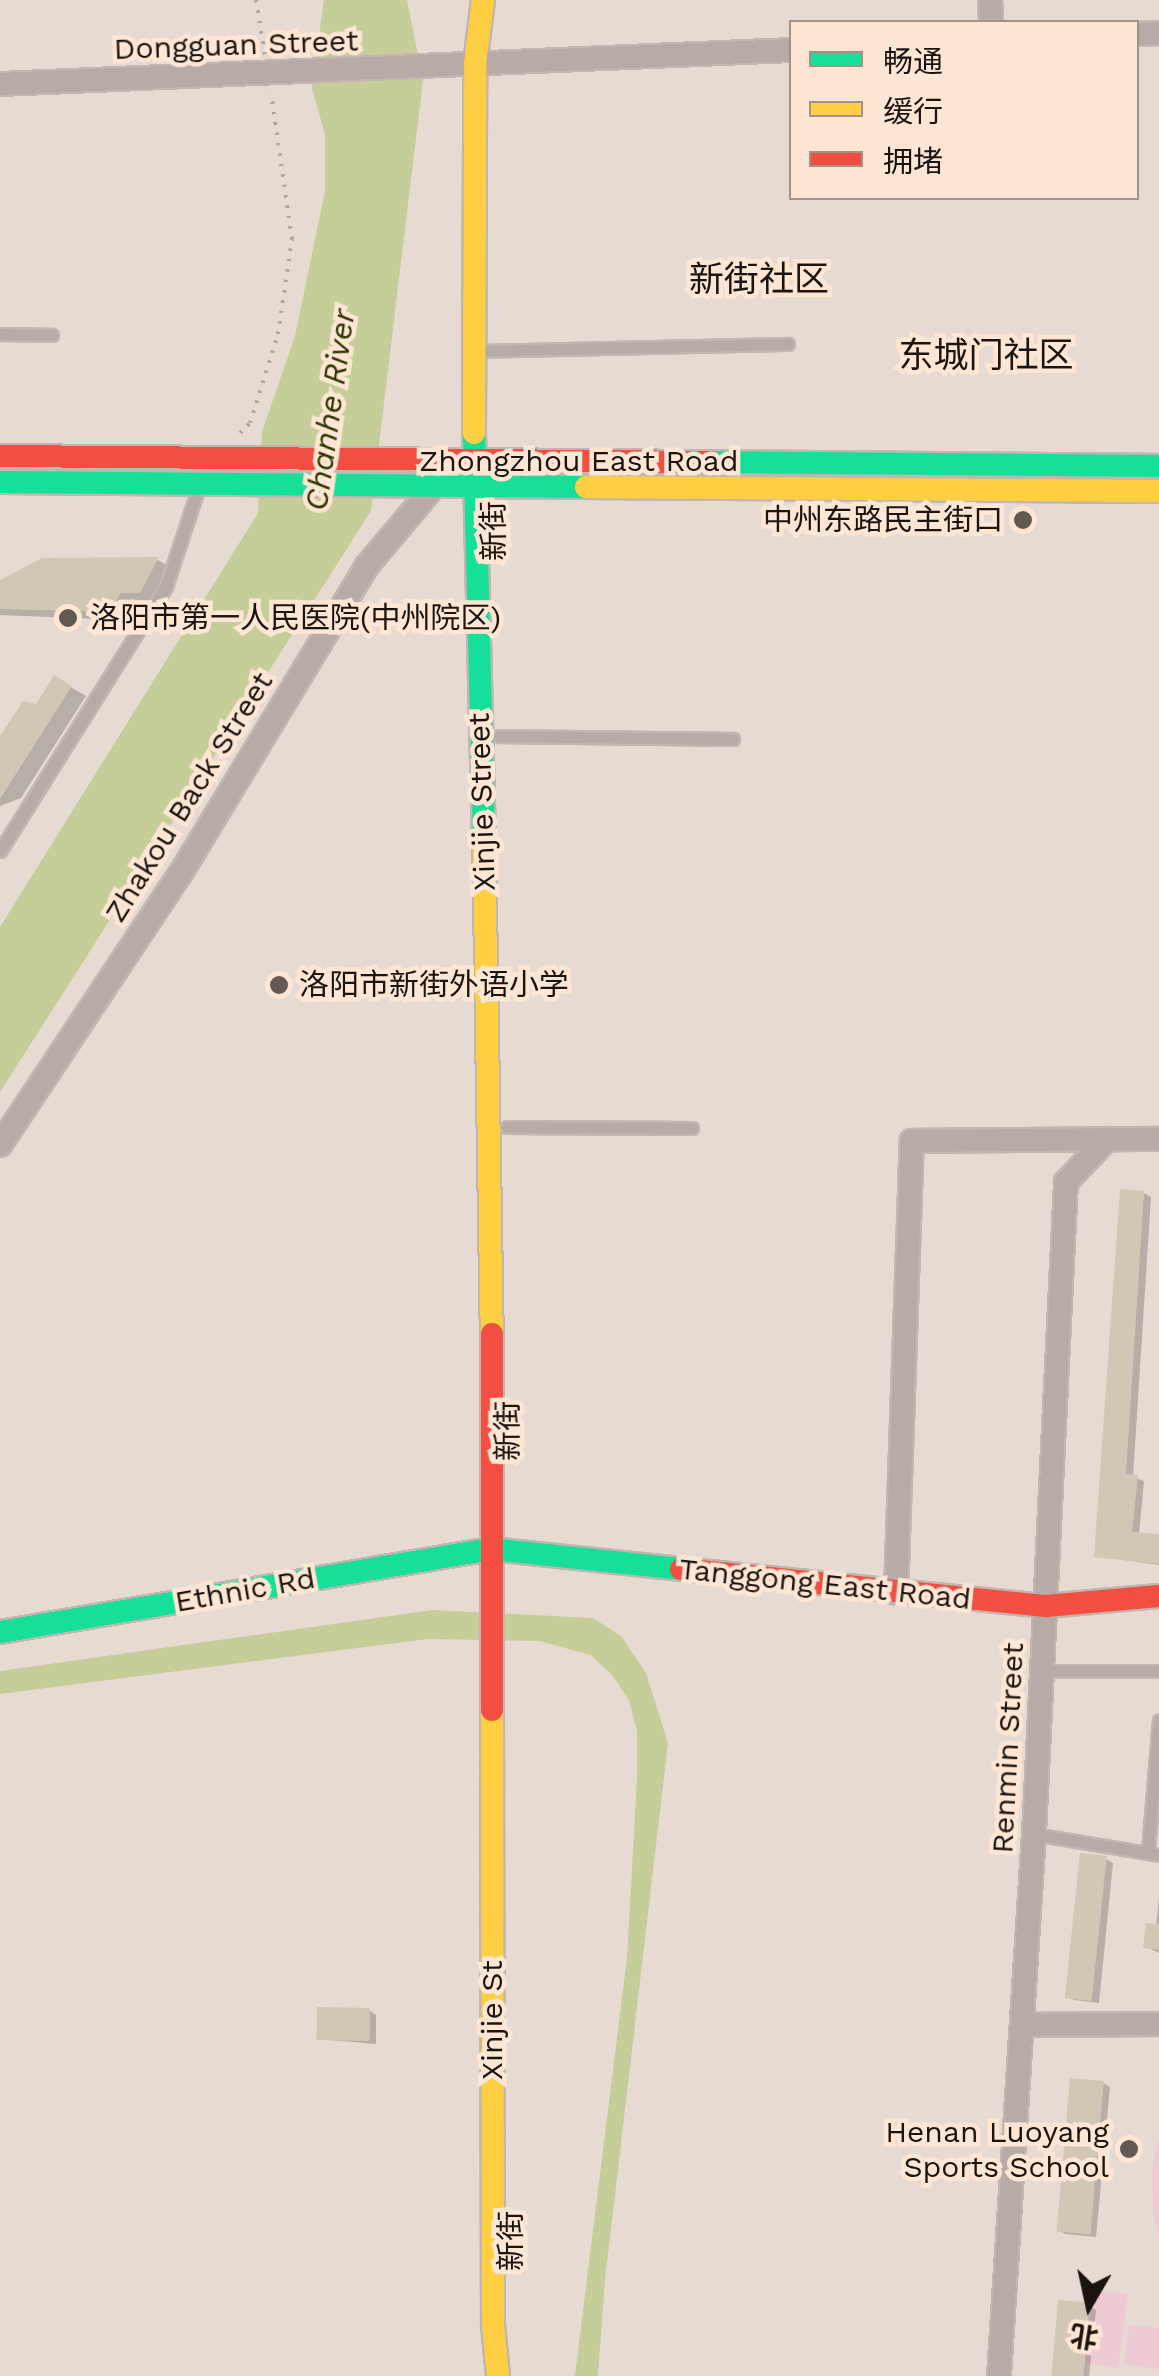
<!DOCTYPE html>
<html>
<head>
<meta charset="utf-8">
<style>
	body { margin:0 }
	#map { position:relative; width:1159px; height:2376px; overflow:hidden; background:#e7dad2; font-family:"Work Sans","Noto Sans SC",sans-serif }
	div>[style] { position:absolute }
	[style*='--x'] { left:calc(var(--x)*1px); top:calc(var(--y)*1px); width:calc(var(--w)*1px); rotate:calc(var(--a)*1deg) }
	.green>* { inset:0; background:#eecbd2; transform-origin:0 0 }
	.water>* { inset:0; background:#c5ce99 }
	.shadow>* { inset:0; background:#0003 }
	.building>* { inset:0; background:#d2c7b5; transform-origin:0 0 }
	.path>* { height:4px; margin-top:-2px; transform-origin:0; background:repeating-linear-gradient(90deg,#b0a5a2 0 2.5px,transparent 0 10.5px) }
	.roads { filter:drop-shadow(2px 0 #c1b7b0) drop-shadow(-2px 0 #c1b7b0) drop-shadow(0 2px #c1b7b0) drop-shadow(0 -2px #c1b7b0) }
	.lane>* { height:11px; margin:-5.5px; padding:0 5.5px; transform-origin:5.5px; border-radius:5.5px; background:#b7aaa7 }
	.street>* { height:22px; margin:-11px; padding:0 11px; transform-origin:11px; border-radius:11px; background:#b7aaa7 }
	.fast>* { height:22px; margin:-11px; padding:0 11px; transform-origin:11px; border-radius:11px; background:#16e098 }
	.slow>* { height:22px; margin:-11px; padding:0 11px; transform-origin:11px; border-radius:11px; background:#ffcf43 }
	.jam>* { height:22px; margin:-11px; padding:0 11px; transform-origin:11px; border-radius:11px; background:#f24e42 }
	.dots>* { width:28px; height:28px; translate:-50% -50%; box-sizing:border-box; border:5px solid #fee6d5; border-radius:50% }
	span { translate:-50% -50%; white-space:nowrap; text-align:center; line-height:1.15; -webkit-text-stroke:9px #fee6d5; paint-order:stroke }
	.street-label { font-size:30px; color:#1b130d }
	.poi-label { font-size:30px; color:#1b130d }
	.right { translate:-100% -50%; text-align:right }
	.left { translate:0 -50%; text-align:left }
	.water-label { font-size:32px; color:#2d3700; font-style:italic }
	.quarter-label { font-size:35px; color:#1b130d }
	.legend { position:absolute; left:789px; top:20px; width:350px; height:180px; box-sizing:border-box; background:#fee6d5; border:2px solid #a39285; margin:0; padding:12px 18px; list-style:none; font-size:30px; color:#1b130d }
	.legend li { display:flex; align-items:center; gap:20px; height:50px }
	.legend b { width:50px; border:2px solid #a39285 }
	.north { position:absolute; left:1039px; top:2256px; width:100px; height:100px; -webkit-text-stroke:8px #fee6d5; paint-order:stroke; rotate:189deg; font-size:28px; font-weight:700; line-height:40px; text-align:center; color:#1b130d }
	.north::after { content:''; display:block; margin:auto; width:35px; height:45px; background:#1b130d; clip-path:polygon(50% 0,100% 100%,50% 72%,0 100%) }
</style>
</head>
<body>
<div id="map">
	<div class="green">
		<div style="clip-path:polygon(1159px 2138px,1159px 2236px,1153px 2211px,1152px 2171px)"></div>
		<div style="left:1094px;top:2290px;width:34px;height:74px;rotate:7deg"></div>
		<div style="clip-path:polygon(1129px 2325px,1159px 2328px,1159px 2369px,1124px 2365px)"></div>
	</div>
	<div class="water">
		<div style="clip-path:polygon(324px 0,407px 0,423px 80px,371px 511px,0 1092px,0 927px,258px 513px,262px 432px,295px 336px,325px 191px,325px 135px,312px 88px)"></div>
		<div style="clip-path:polygon(432px 1610px,593px 1618px,621px 1636px,646px 1673px,668px 1743px,605px 2280px,598px 2376px,575px 2376px,627px 1958px,637px 1778px,637px 1731px,629px 1700px,612px 1675px,591px 1655px,539px 1641px,428px 1639px,0 1694px,0 1671px)"></div>
	</div>
	<div class="shadow">
		<div style="clip-path:polygon(158px 560px,172px 568px,155px 601px,136px 601px,125px 620px,0 615px,0 582px,43px 561px)"></div>
		<div style="clip-path:polygon(55px 678px,86px 696px,21px 798px,0 806px,0 741px,37px 707px)"></div>
		<div style="clip-path:polygon(1144px 1193px,1151px 1197px,1133px 1477px,1144px 1481px,1139px 1535px,1159px 1537px,1159px 1565px,1097px 1556px)"></div>
		<div style="clip-path:polygon(1106px 1859px,1113px 1863px,1099px 2003px,1074px 2000px,1067px 1996px)"></div>
		<div style="clip-path:polygon(1159px 1896px,1159px 1953px,1146px 1947px,1156px 1927px)"></div>
		<div style="clip-path:polygon(369px 2010px,376px 2015px,376px 2044px,319px 2039px)"></div>
		<div style="clip-path:polygon(1103px 2083px,1110px 2087px,1096px 2237px,1065px 2234px,1058px 2230px)"></div>
		<div style="clip-path:polygon(1089px 2306px,1096px 2310px,1089px 2376px,1052px 2376px)"></div>
	</div>
	<div class="building">
		<div style="clip-path:polygon(159px 557px,140px 593px,121px 593px,109px 612px,0 609px,0 580px,42px 558px)"></div>
		<div style="clip-path:polygon(54px 675px,72px 686px,0 799px,0 736px,23px 701px,36px 704px)"></div>
		<div style="clip-path:polygon(1120px 1189px,1144px 1191px,1126px 1474px,1138px 1475px,1132px 1532px,1159px 1534px,1159px 1564px,1094px 1557px)"></div>
		<div style="left:1080px;top:1853px;width:27px;height:146px;rotate:6deg"></div>
		<div style="clip-path:polygon(1146px 1923px,1159px 1924px,1159px 1950px,1143px 1948px)"></div>
		<div style="left:317px;top:2007px;width:53px;height:33px;rotate:1deg"></div>
		<div style="left:1070px;top:2078px;width:34px;height:154px;rotate:5deg"></div>
		<div style="left:1058px;top:2300px;width:32px;height:76px;rotate:5deg"></div>
	</div>
	<div class="path">
		<div style="--x:256;--y:0;--w:56;--a:80.7"></div>
		<div style="--x:240;--y:433;--w:14;--a:-45"></div>
		<div style="--x:250;--y:423;--w:93;--a:-72.5"></div>
		<div style="--x:278;--y:334;--w:96;--a:-81.6"></div>
		<div style="--x:292;--y:239;--w:147;--a:-98.2"></div>
	</div>
	<div class="roads">
		<div class="lane">
			<div style="--x:0;--y:334;--w:52;--a:1.1"></div>
			<div style="--x:476;--y:351;--w:312;--a:-1.3"></div>
			<div style="--x:499;--y:736;--w:234;--a:0.7"></div>
			<div style="--x:0;--y:851;--w:313;--a:-57.9"></div>
			<div style="--x:166;--y:586;--w:105;--a:-71.7"></div>
			<div style="--x:507;--y:1127;--w:185;--a:0.3"></div>
			<div style="--x:1040;--y:1671;--w:119;--a:0"></div>
			<div style="--x:1034;--y:1834;--w:127;--a:9.5"></div>
			<div style="--x:1148;--y:1851;--w:131;--a:-85.2"></div>
		</div>
		<div class="street">
			<div style="--x:990;--y:0;--w:22;--a:87"></div>
			<div style="--x:1136;--y:34;--w:23;--a:-2"></div>
			<div style="--x:0;--y:84;--w:793;--a:-2.46"></div>
			<div style="--x:0;--y:1145;--w:327;--a:-56.4"></div>
			<div style="--x:181;--y:873;--w:358;--a:-58.8"></div>
			<div style="--x:366;--y:567;--w:107;--a:-49.9"></div>
			<div style="--x:896;--y:1593;--w:452;--a:-88"></div>
			<div style="--x:912;--y:1141;--w:247;--a:-0.5"></div>
			<div style="--x:1023;--y:2025;--w:136;--a:-0.4"></div>
			<div style="--x:999;--y:2376;--w:543;--a:-86.31"></div>
			<div style="--x:1034;--y:1834;--w:653;--a:-87.19"></div>
			<div style="--x:1066;--y:1182;--w:59;--a:-46.4"></div>
		</div>
		<div class="fast">
			<div style="--x:474;--y:433;--w:405;--a:88.6"></div>
			<div style="--x:711;--y:462;--w:448;--a:0.5"></div>
			<div style="--x:0;--y:482;--w:586;--a:0.49"></div>
			<div style="--x:0;--y:1632;--w:498;--a:-9.6"></div>
			<div style="--x:491;--y:1549;--w:191;--a:6"></div>
		</div>
		<div class="slow">
			<div style="--x:474;--y:433;--w:369;--a:-89.8"></div>
			<div style="--x:475;--y:64;--w:64;--a:-82.9"></div>
			<div style="--x:586;--y:487;--w:573;--a:0.4"></div>
			<div style="--x:484;--y:838;--w:496;--a:89.1"></div>
			<div style="--x:492;--y:1710;--w:615;--a:89.91"></div>
			<div style="--x:493;--y:2325;--w:51;--a:84.4"></div>
		</div>
		<div class="jam">
			<div style="--x:0;--y:456;--w:711;--a:0.48"></div>
			<div style="--x:492;--y:1334;--w:376;--a:90"></div>
			<div style="--x:681;--y:1569;--w:367;--a:5.8"></div>
			<div style="--x:1046;--y:1606;--w:113;--a:-5.1"></div>
		</div>
	</div>
	<div class="dots">
		<div style="left:1023px;top:520px;background:#625952"></div>
		<div style="left:68px;top:618px;background:#625952"></div>
		<div style="left:279px;top:985px;background:#625952"></div>
		<div style="left:1129px;top:2149px;background:#625952"></div>
	</div>
	<div class="street-label">
		<span style="left:236px;top:45px;rotate:-2deg">Dongguan Street</span>
		<span style="left:579px;top:461px">Zhongzhou East Road</span>
		<span style="left:494px;top:531px;rotate:-91deg">新街</span>
		<span style="left:189px;top:797px;rotate:-58deg">Zhakou Back Street</span>
		<span style="left:482px;top:802px;rotate:-92deg">Xinjie Street</span>
		<span style="left:508px;top:1431px;rotate:-90deg">新街</span>
		<span style="left:825px;top:1584px;rotate:6deg">Tanggong East Road</span>
		<span style="left:245px;top:1590px;rotate:-10deg">Ethnic Rd</span>
		<span style="left:1008px;top:1748px;rotate:-87deg">Renmin Street</span>
		<span style="left:492px;top:2020px;rotate:-90deg">Xinjie St</span>
		<span style="left:511px;top:2241px;rotate:-90deg">新街</span>
	</div>
	<div class="poi-label">
		<span class="right" style="left:1003px;top:520px">中州东路民主街口</span>
		<span class="left" style="left:90px;top:618px">洛阳市第一人民医院(中州院区)</span>
		<span class="left" style="left:299px;top:985px">洛阳市新街外语小学</span>
		<span class="right" style="left:1109px;top:2149px">Henan Luoyang<br>Sports School</span>
	</div>
	<div class="water-label">
		<span style="left:330px;top:410px;rotate:-82deg">Chanhe River</span>
	</div>
	<div class="quarter-label">
		<span style="left:759px;top:279px">新街社区</span>
		<span style="left:986px;top:355px">东城门社区</span>
	</div>
	<ul class="legend">
	<li><b style="height:12px;background:#16e098"></b>畅通</li>
	<li><b style="height:12px;background:#ffcf43"></b>缓行</li>
	<li><b style="height:12px;background:#f24e42"></b>拥堵</li>
	</ul>
	<div class="north">北</div>
</div>
</body>
</html>
